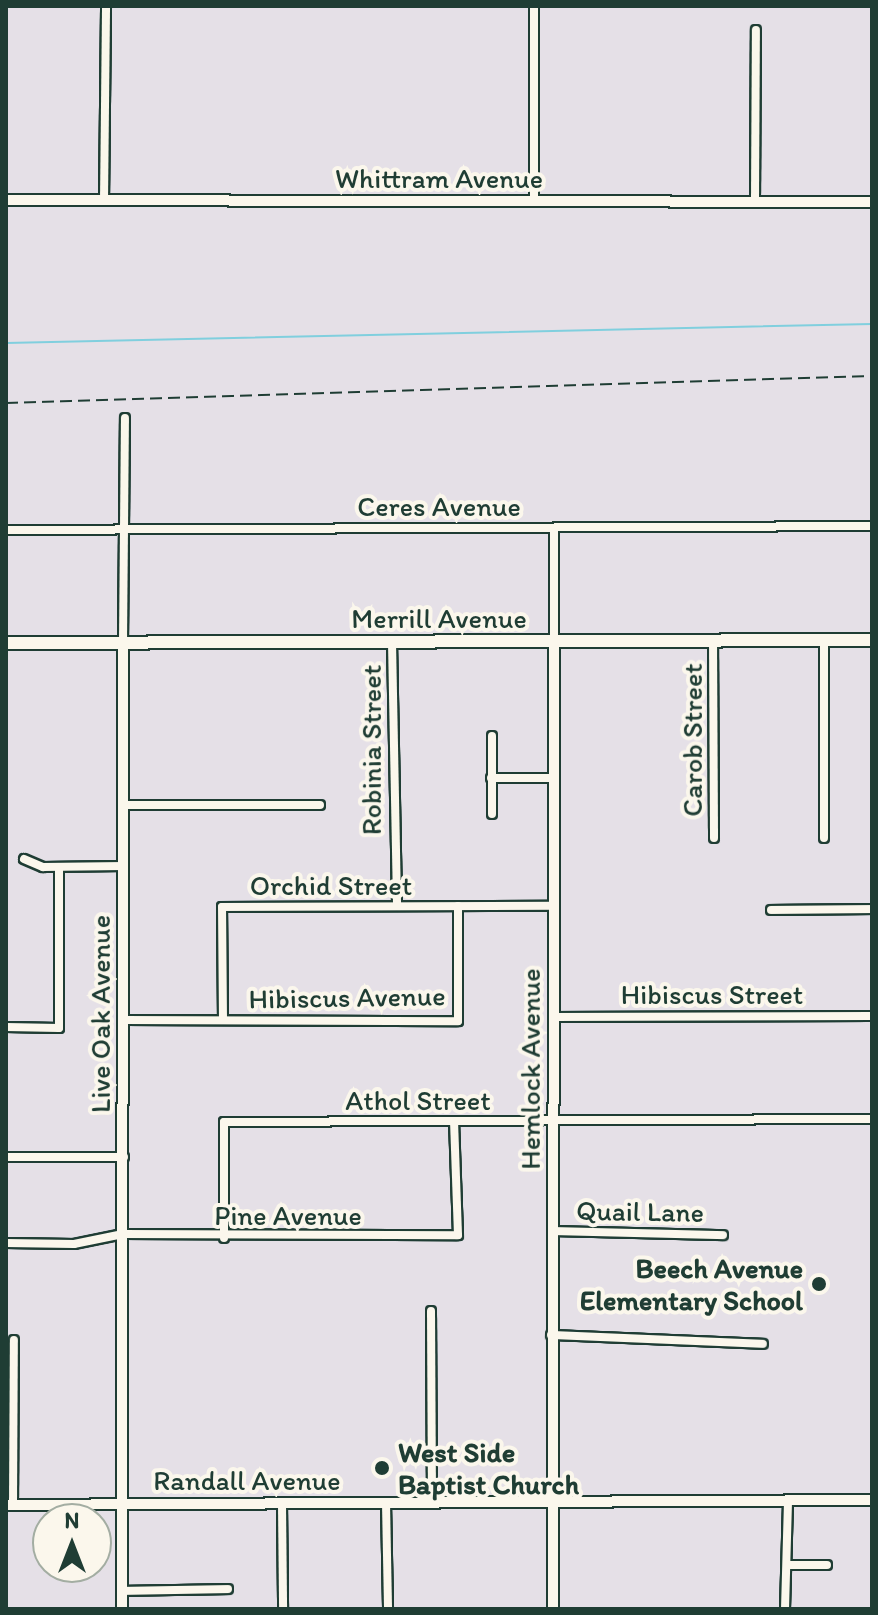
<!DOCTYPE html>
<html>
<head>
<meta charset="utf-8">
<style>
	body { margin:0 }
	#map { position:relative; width:878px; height:1615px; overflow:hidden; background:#e5e0e7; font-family:Itim,sans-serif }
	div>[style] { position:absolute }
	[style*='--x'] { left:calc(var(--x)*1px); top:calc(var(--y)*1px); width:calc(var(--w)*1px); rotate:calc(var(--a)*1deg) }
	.stream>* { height:2px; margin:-1px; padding:0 1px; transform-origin:1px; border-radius:1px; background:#80cfde }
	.roads { filter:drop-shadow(2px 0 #1f3d34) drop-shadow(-2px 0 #1f3d34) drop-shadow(0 2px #1f3d34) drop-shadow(0 -2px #1f3d34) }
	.minor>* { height:8px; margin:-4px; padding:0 4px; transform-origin:4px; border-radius:4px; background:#fbf7ec }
	.tertiary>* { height:10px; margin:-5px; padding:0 5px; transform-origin:5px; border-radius:5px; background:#fbf7ec }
	.secondary>* { height:12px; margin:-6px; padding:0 6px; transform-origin:6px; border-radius:6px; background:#fbf7ec }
	.rail>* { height:2px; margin-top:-1px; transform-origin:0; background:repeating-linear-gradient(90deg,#1f3d34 0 12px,transparent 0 18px) }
	.dots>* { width:22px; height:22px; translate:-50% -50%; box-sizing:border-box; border:4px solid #fbf7ec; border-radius:50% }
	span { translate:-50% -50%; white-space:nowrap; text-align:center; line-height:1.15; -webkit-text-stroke:8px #fbf7ec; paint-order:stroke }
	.street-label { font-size:28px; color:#1f3d34 }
	.poi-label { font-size:28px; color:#1f3d34; font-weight:700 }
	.right { translate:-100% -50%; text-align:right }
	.left { translate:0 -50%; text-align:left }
	.frame { position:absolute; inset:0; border:8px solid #1f3d34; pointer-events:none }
	.north { position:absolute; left:32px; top:1503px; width:80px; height:80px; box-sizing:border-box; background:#fbf7ec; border:2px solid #a3ada2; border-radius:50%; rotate:0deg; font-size:22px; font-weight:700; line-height:32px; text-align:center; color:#1f3d34 }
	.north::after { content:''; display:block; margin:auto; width:28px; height:36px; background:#1f3d34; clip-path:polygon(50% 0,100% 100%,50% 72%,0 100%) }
</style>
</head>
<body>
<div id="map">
	<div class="stream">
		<div style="--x:6;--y:343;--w:866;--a:-1.26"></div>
	</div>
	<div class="roads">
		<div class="minor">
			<div style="--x:534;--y:6;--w:196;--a:90"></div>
			<div style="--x:104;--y:201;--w:195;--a:-89.4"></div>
			<div style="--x:755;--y:202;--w:172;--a:-89.7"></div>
			<div style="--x:6;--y:530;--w:866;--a:-0.26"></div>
			<div style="--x:554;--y:641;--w:113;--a:-90"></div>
			<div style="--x:713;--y:641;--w:197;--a:89.7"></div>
			<div style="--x:123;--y:642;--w:224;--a:-89.5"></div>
			<div style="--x:392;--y:642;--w:264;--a:88.9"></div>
			<div style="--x:492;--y:736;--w:78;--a:90"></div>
			<div style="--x:491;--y:778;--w:62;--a:0"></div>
			<div style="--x:125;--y:805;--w:195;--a:0"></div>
			<div style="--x:824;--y:838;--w:197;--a:-90"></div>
			<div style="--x:24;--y:859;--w:21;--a:23"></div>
			<div style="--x:43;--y:867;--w:81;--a:-0.7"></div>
			<div style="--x:771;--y:910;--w:101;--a:-0.6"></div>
			<div style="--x:553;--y:1017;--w:319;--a:-0.2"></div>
			<div style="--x:125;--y:1020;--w:333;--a:0.2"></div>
			<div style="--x:458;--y:1021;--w:115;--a:-90"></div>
			<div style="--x:223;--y:1020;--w:113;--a:-90.5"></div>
			<div style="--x:222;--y:907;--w:331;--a:-0.2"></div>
			<div style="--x:6;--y:1027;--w:53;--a:1.1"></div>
			<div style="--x:59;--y:1028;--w:161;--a:-90"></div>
			<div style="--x:6;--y:1157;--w:118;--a:0"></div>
			<div style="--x:556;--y:1231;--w:167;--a:1.4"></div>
			<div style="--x:224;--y:1238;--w:116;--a:-90"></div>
			<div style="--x:224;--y:1122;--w:648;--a:-0.27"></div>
			<div style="--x:6;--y:1243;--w:68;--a:0.8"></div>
			<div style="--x:74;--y:1244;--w:50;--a:-11.5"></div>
			<div style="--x:123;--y:1234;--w:335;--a:0.2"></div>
			<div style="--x:458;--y:1235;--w:113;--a:-92"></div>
			<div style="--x:431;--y:1311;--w:192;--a:89.7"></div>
			<div style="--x:551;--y:1335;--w:212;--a:2.4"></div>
			<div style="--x:386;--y:1503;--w:106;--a:88.9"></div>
			<div style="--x:13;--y:1504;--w:164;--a:-89.7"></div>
			<div style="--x:282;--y:1505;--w:104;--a:89.4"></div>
			<div style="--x:787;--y:1565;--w:40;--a:0"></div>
			<div style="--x:122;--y:1591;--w:106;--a:-1.1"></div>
			<div style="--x:785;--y:1609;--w:108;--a:-88.4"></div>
		</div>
		<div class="tertiary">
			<div style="--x:6;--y:200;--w:866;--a:0.13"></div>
			<div style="--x:6;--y:1505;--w:866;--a:-0.33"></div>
			<div style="--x:122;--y:1609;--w:967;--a:-89.94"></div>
			<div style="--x:553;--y:1609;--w:968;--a:-89.94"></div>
		</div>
		<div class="secondary">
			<div style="--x:6;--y:643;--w:866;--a:-0.2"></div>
		</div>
	</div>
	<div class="rail">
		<div style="--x:6;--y:403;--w:866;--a:-1.79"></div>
	</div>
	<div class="dots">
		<div style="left:819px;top:1284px;background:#1f3d34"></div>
		<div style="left:382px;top:1468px;background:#1f3d34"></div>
	</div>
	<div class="street-label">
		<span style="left:439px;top:178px">Whittram Avenue</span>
		<span style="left:439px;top:506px">Ceres Avenue</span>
		<span style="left:439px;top:618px">Merrill Avenue</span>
		<span style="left:692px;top:740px;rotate:-90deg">Carob Street</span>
		<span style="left:371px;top:750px;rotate:-90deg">Robinia Street</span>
		<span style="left:331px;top:885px">Orchid Street</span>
		<span style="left:712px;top:994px">Hibiscus Street</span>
		<span style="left:347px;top:997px;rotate:-1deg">Hibiscus Avenue</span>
		<span style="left:100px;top:1014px;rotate:-90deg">Live Oak Avenue</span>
		<span style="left:530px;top:1069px;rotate:-90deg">Hemlock Avenue</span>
		<span style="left:418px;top:1100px">Athol Street</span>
		<span style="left:640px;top:1211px;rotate:1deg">Quail Lane</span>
		<span style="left:288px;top:1215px">Pine Avenue</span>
		<span style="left:247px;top:1480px">Randall Avenue</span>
	</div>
	<div class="poi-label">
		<span class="right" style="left:803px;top:1284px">Beech Avenue<br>Elementary School</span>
		<span class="left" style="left:398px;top:1468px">West Side<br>Baptist Church</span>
	</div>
	<div class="frame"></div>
	<div class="north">N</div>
</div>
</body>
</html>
